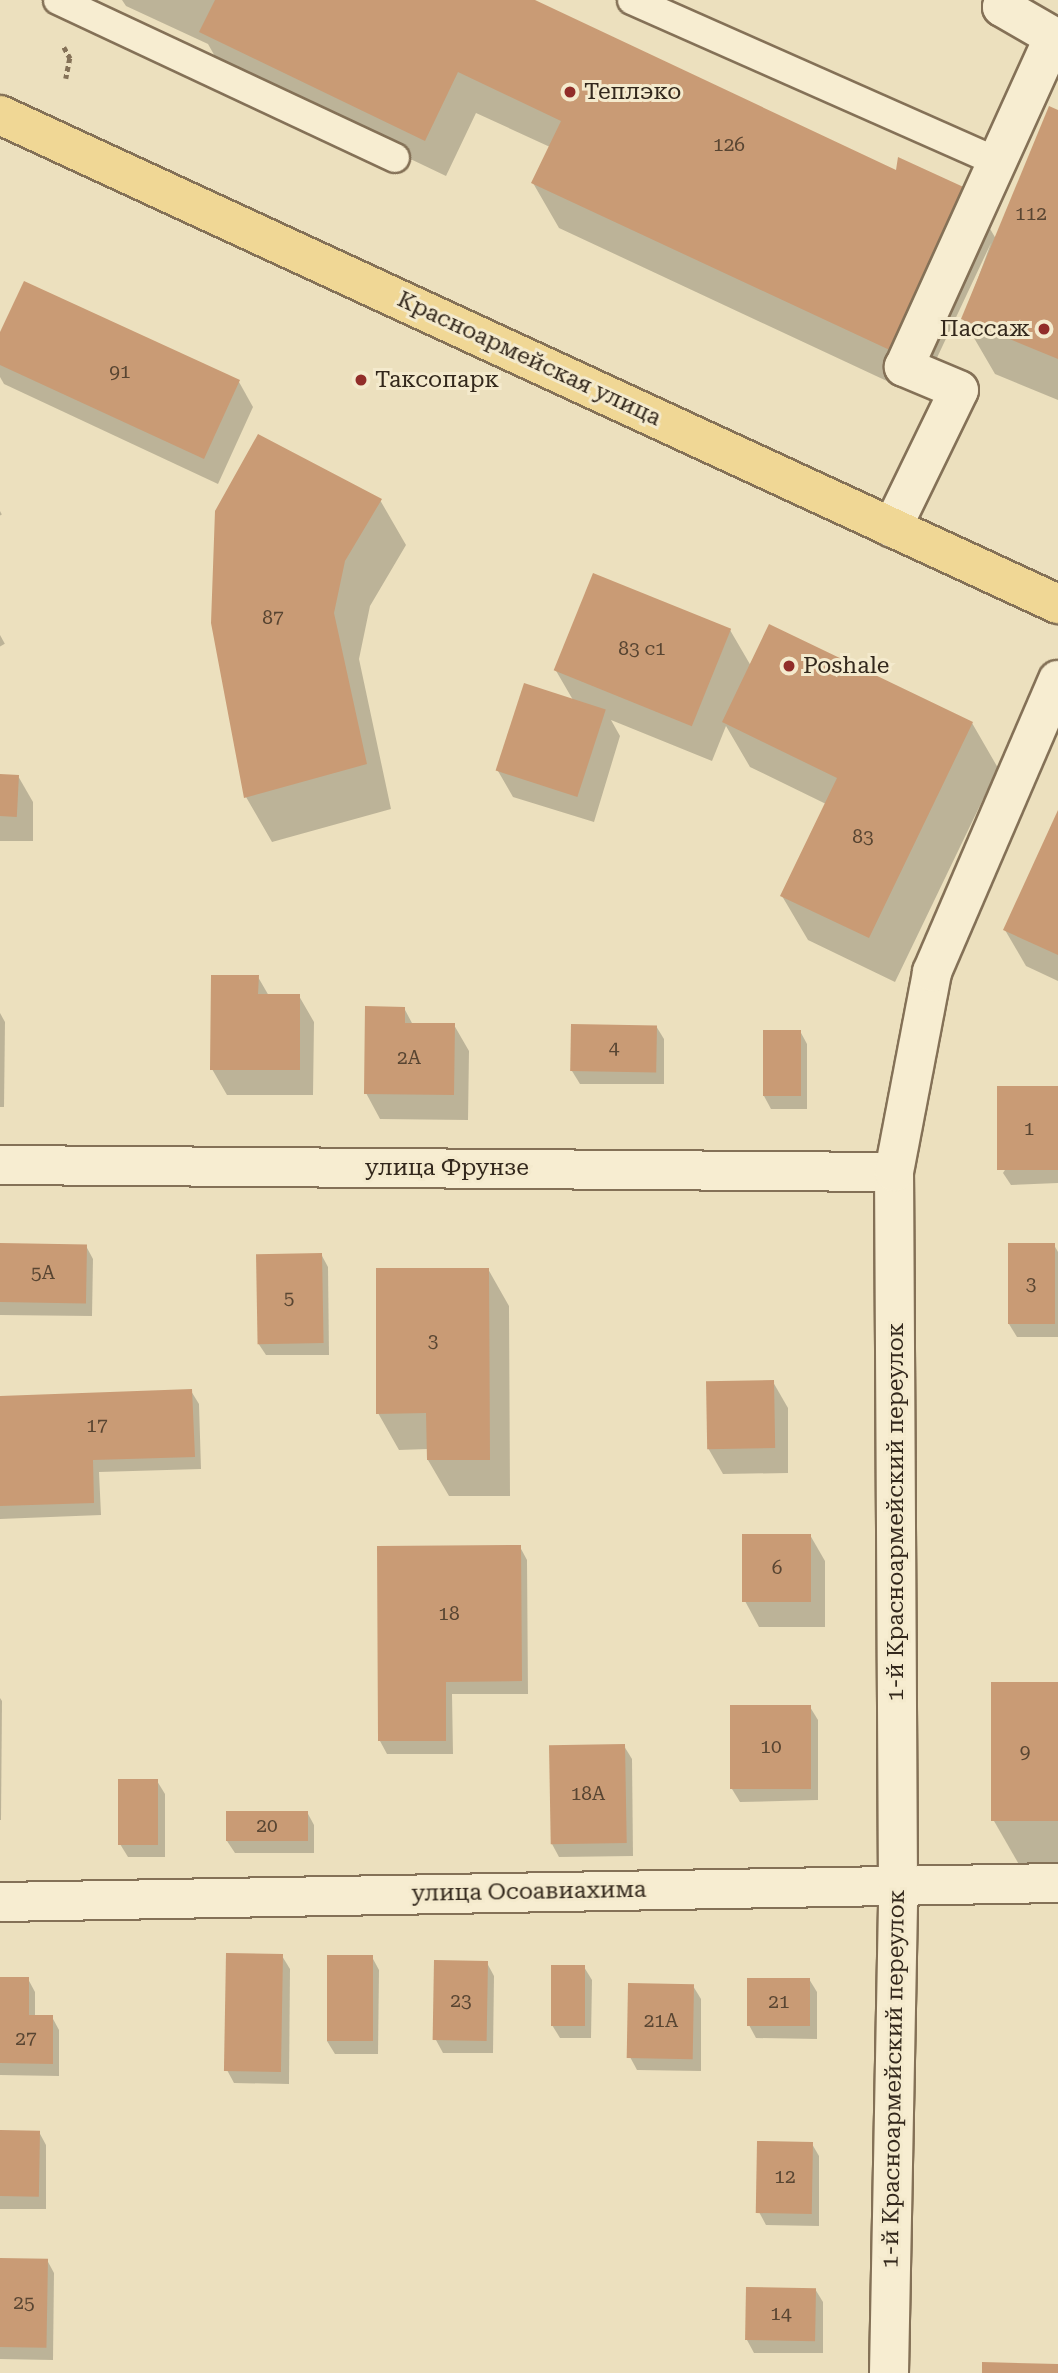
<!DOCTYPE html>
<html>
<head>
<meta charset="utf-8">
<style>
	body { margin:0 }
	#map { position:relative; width:1058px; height:2373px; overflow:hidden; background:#ece0be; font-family:"Roboto Serif",serif }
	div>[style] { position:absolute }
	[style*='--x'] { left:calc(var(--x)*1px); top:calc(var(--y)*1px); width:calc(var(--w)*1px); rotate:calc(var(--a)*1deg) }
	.shadow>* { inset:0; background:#0003; transform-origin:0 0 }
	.building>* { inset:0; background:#c99b75; transform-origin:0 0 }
	.path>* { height:4.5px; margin-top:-2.25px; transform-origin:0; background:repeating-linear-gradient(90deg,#847157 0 5px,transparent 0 8.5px) }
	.roads { filter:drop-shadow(2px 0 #847157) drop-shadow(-2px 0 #847157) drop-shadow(0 2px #847157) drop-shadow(0 -2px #847157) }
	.service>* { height:28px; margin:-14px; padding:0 14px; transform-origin:14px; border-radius:14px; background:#f7edd1 }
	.minor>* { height:38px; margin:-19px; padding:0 19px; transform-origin:19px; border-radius:19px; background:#f7edd1 }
	.primary>* { height:38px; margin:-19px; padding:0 19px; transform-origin:19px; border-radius:19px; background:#f0d795 }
	.dots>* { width:19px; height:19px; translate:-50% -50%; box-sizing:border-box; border:4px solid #f4eacd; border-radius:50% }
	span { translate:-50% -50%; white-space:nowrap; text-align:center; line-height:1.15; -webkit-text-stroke:6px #f4eacd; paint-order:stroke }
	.number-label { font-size:19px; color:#584532 }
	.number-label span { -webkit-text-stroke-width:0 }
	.poi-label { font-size:23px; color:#33281c }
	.left { translate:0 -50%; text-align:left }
	.right { translate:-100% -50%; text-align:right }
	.street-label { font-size:23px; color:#33281c }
</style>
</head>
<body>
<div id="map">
	<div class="shadow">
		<div style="clip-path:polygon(122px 0,531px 0,897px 172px,968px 191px,996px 239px,1058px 112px,1058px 400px,995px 374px,963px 319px,991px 243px,919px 396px,559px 228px,533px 183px,550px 147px,476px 113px,446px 176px,222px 69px,208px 44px,126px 6px)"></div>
		<div style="clip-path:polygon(0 336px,239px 382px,253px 407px,218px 484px,4px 384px,0 377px)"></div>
		<div style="clip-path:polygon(380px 500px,406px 545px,370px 606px,359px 659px,391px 809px,272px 842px,246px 797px,213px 623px)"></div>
		<div style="left:0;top:511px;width:4px;height:70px;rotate:63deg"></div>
		<div style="clip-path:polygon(730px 630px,751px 666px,972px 723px,998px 768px,895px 982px,808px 940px,782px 896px,826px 804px,750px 767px,726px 726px,712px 761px,611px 720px,620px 736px,594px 822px,513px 797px,498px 771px,573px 700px,555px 669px)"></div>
		<div style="left:0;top:635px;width:10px;height:116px;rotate:61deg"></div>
		<div style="clip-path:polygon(0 776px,18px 776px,33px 802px,33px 841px,0 841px)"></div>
		<div style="clip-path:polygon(1058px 814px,1058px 981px,1026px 966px,1005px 930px)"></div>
		<div style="clip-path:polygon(258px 977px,269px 996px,299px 996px,314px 1022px,313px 1095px,227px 1095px,212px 1069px)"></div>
		<div style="clip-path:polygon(404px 1008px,413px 1025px,454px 1025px,469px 1051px,468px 1120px,380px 1119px,366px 1093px)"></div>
		<div style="clip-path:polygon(0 1013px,5px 1022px,4px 1107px,0 1107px)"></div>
		<div style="clip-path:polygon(656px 1026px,664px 1039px,664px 1084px,580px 1084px,572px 1071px)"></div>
		<div style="clip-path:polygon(800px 1031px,807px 1044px,807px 1109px,771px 1109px,764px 1096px)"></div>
		<div style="clip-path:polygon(1058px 1087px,1058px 1183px,1011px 1185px,1003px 1173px)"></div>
		<div style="clip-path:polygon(0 1245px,86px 1246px,93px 1259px,92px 1316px,0 1315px)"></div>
		<div style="clip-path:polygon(1054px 1245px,1058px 1252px,1058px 1337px,1017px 1337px,1009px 1324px)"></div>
		<div style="clip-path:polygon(321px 1254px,328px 1267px,329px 1355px,266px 1355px,258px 1343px)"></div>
		<div style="clip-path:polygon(488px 1269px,509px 1306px,510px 1496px,449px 1496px,428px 1460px,428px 1449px,399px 1450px,378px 1413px)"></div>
		<div style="clip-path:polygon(773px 1382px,788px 1408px,788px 1473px,723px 1474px,708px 1448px)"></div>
		<div style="clip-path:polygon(191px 1391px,199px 1404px,201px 1469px,99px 1472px,101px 1515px,0 1519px,0 1397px)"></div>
		<div style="clip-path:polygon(810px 1535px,825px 1561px,825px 1627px,759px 1627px,745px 1601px)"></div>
		<div style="clip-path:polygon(520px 1547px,527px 1560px,528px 1694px,452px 1694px,453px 1754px,387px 1754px,380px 1741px)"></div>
		<div style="clip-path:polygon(1058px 1684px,1058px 1882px,1029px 1882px,994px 1821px)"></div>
		<div style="clip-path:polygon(0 1698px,2px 1701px,1px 1820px,0 1820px)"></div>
		<div style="clip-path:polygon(810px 1707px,818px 1720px,818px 1800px,740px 1802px,732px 1789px)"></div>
		<div style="clip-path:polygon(624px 1746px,632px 1759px,633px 1856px,559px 1857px,552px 1844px)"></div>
		<div style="clip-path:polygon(157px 1781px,165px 1794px,165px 1857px,128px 1857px,120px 1844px)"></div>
		<div style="clip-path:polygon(307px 1812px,314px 1825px,314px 1853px,235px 1853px,227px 1841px)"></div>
		<div style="clip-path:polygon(282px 1956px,290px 1969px,289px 2084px,234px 2083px,227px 2070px)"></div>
		<div style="clip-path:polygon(372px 1957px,379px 1970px,378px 2054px,335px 2054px,327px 2041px)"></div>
		<div style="clip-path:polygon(487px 1963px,494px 1976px,493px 2053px,443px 2053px,436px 2040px)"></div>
		<div style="clip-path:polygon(584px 1967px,592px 1980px,591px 2038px,560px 2038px,552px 2025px)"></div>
		<div style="clip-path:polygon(0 1979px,28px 1979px,35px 1992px,35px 2017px,52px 2017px,59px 2030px,59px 2076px,0 2075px)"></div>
		<div style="clip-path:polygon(809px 1979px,817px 1992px,817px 2039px,756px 2038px,749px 2025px)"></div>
		<div style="clip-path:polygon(693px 1986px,701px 1999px,701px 2071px,637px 2070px,630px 2057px)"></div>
		<div style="clip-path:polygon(0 2132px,39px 2132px,46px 2145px,46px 2209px,0 2209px)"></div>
		<div style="clip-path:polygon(812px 2144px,819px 2156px,819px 2226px,766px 2225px,759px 2212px)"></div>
		<div style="clip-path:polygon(0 2260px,47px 2260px,54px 2273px,53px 2360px,0 2359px)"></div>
		<div style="clip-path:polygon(815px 2289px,823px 2302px,823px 2353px,754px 2353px,747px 2340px)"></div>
	</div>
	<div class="building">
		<div style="clip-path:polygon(215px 0,535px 0,896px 170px,898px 157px,970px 190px,894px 352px,531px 183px,561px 121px,458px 72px,425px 141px,199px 32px)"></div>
		<div style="clip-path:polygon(1049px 106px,1058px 110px,1058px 359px,961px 319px)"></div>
		<div style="clip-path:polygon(24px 281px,240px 380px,204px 459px,0 365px,0 332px)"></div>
		<div style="clip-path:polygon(258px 434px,382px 499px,345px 561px,334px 613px,367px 764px,244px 798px,211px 623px,215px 511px)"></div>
		<div style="left:593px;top:573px;width:149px;height:105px;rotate:22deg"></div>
		<div style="clip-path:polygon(769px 624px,973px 722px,869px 938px,780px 896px,837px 778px,722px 722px)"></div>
		<div style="left:524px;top:683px;width:86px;height:92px;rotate:18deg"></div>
		<div style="left:0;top:774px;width:19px;height:42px;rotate:3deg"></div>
		<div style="clip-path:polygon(1058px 810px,1058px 955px,1003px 930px)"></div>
		<div style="clip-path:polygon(211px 975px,259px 975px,258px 994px,300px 994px,300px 1070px,210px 1070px)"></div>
		<div style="clip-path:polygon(365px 1006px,405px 1007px,405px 1023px,455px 1023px,454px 1095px,364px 1094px)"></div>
		<div style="left:571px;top:1024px;width:86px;height:47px;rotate:1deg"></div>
		<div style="left:763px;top:1030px;width:38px;height:66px"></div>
		<div style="left:1058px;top:1086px;width:84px;height:61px;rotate:90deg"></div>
		<div style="left:0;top:1243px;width:87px;height:59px;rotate:1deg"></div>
		<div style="left:1008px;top:1243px;width:47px;height:81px"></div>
		<div style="left:322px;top:1253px;width:90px;height:66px;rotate:89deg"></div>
		<div style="clip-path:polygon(376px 1268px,489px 1268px,490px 1460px,427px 1460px,426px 1413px,376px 1414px)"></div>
		<div style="left:774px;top:1380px;width:68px;height:68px;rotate:89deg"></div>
		<div style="clip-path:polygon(192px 1389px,195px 1457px,93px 1460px,94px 1503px,0 1506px,0 1396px)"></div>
		<div style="left:742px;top:1534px;width:69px;height:68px"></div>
		<div style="clip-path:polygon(521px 1545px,522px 1681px,446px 1682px,446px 1741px,378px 1741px,377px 1546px)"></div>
		<div style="left:1058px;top:1682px;width:139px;height:67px;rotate:90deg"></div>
		<div style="left:730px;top:1705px;width:81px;height:84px"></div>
		<div style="left:625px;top:1744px;width:99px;height:76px;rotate:89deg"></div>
		<div style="left:118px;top:1779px;width:40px;height:66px"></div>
		<div style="left:226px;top:1811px;width:82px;height:30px"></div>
		<div style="left:226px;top:1953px;width:57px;height:118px;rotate:1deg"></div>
		<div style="left:327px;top:1955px;width:46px;height:86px"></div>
		<div style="left:434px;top:1960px;width:54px;height:80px;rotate:1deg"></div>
		<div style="left:551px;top:1965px;width:34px;height:61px"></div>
		<div style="clip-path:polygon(0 1977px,29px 1977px,29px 2015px,53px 2015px,53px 2064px,0 2063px)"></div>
		<div style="left:747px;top:1978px;width:63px;height:48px"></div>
		<div style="left:628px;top:1983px;width:66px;height:75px;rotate:1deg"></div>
		<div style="left:0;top:2130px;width:40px;height:66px;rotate:1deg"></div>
		<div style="left:757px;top:2141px;width:56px;height:72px;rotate:1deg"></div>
		<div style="left:0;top:2258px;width:48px;height:89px;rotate:1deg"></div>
		<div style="left:746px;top:2287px;width:70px;height:53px;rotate:1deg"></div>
		<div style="clip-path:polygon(982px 2362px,1058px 2364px,1058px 2373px,982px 2373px)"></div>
	</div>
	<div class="path">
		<div style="--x:64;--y:47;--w:13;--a:61"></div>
		<div style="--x:70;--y:58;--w:21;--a:101"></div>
	</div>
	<div class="roads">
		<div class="service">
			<div style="--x:58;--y:0;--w:372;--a:25.1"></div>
			<div style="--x:632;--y:0;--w:399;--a:23.9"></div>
		</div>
		<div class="minor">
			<div style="--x:892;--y:528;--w:153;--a:-64.1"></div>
			<div style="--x:959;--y:390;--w:60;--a:-157.3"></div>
			<div style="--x:904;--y:367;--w:362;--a:-65.6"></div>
			<div style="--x:1054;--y:37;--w:60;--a:-150"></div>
			<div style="--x:1002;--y:7;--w:8;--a:-60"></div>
			<div style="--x:0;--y:1165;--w:894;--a:0.45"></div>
			<div style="--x:0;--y:1902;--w:1058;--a:-1.03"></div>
			<div style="--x:889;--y:2373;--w:488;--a:-88.9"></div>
			<div style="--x:898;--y:1885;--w:713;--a:-90.32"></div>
			<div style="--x:894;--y:1172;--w:204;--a:-79.2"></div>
			<div style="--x:932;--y:972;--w:318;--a:-66.7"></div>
		</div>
		<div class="primary">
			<div style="--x:0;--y:115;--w:1166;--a:24.81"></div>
		</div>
	</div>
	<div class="dots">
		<div style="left:570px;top:92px;background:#912d29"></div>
		<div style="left:1044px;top:329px;background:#912d29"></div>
		<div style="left:361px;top:380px;background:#912d29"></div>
		<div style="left:789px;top:666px;background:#912d29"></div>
	</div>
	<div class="number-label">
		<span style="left:729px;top:145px">126</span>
		<span style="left:1031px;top:214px">112</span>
		<span style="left:120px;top:372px">91</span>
		<span style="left:273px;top:618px">87</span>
		<span style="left:642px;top:649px">83 с1</span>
		<span style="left:863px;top:837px">83</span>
		<span style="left:614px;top:1048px">4</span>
		<span style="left:409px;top:1058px">2А</span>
		<span style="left:1029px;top:1129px">1</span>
		<span style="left:43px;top:1273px">5А</span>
		<span style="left:1031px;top:1284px">3</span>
		<span style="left:289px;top:1298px">5</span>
		<span style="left:433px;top:1341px">3</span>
		<span style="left:97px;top:1426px">17</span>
		<span style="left:777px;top:1568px">6</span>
		<span style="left:449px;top:1614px">18</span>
		<span style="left:771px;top:1747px">10</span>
		<span style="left:1025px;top:1752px">9</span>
		<span style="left:588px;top:1794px">18А</span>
		<span style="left:267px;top:1826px">20</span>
		<span style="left:461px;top:2001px">23</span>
		<span style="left:779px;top:2002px">21</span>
		<span style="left:661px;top:2021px">21А</span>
		<span style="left:26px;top:2039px">27</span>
		<span style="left:785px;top:2177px">12</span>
		<span style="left:24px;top:2303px">25</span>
		<span style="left:781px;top:2314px">14</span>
	</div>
	<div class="poi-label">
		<span class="left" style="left:584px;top:92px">Теплэко</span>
		<span class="right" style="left:1030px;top:329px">Пассаж</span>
		<span class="left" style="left:375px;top:380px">Таксопарк</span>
		<span class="left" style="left:803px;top:666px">Poshale</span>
	</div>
	<div class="street-label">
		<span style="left:529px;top:359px;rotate:25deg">Красноармейская улица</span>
		<span style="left:447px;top:1168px">улица Фрунзе</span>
		<span style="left:896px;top:1512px;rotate:-90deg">1-й Красноармейский переулок</span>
		<span style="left:529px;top:1892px;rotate:-1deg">улица Осоавиахима</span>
		<span style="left:894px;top:2079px;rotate:-89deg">1-й Красноармейский переулок</span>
	</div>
</div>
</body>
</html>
